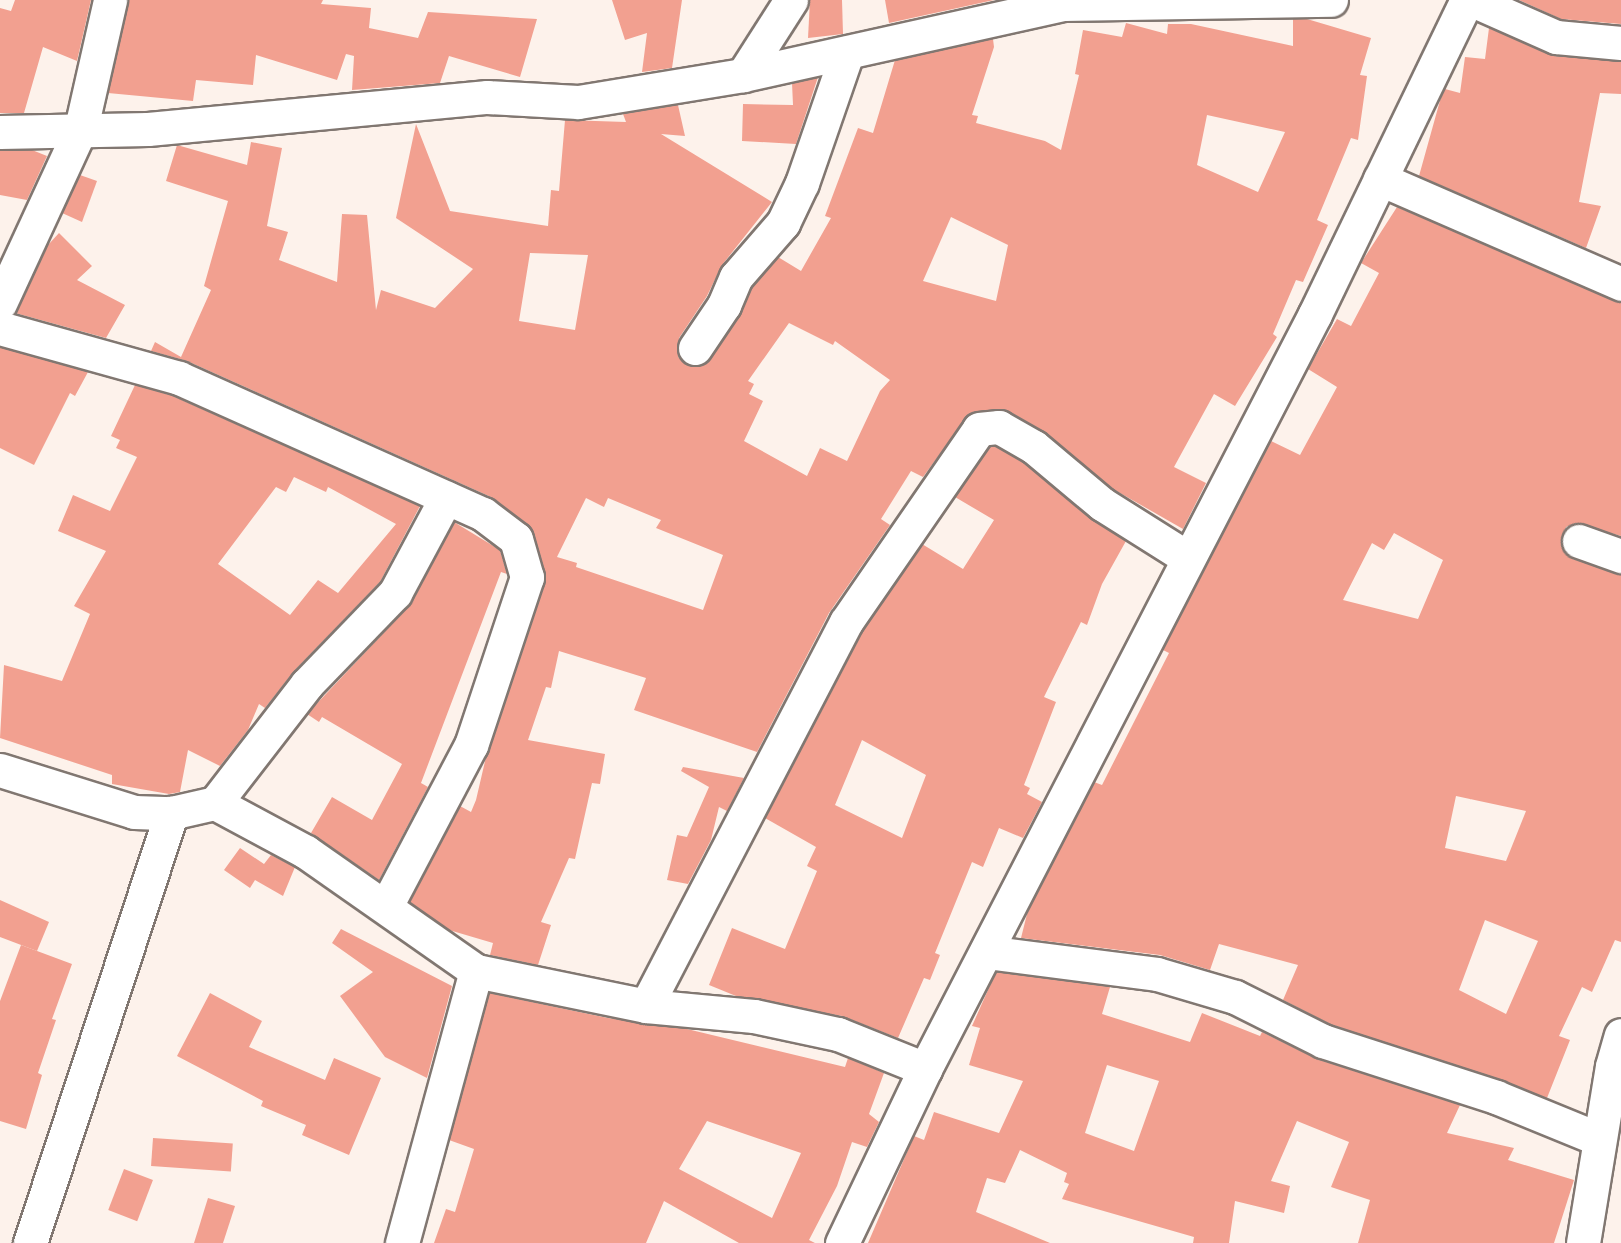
<!DOCTYPE html>
<html>
<head>
<meta charset="utf-8">
<style>
	body { margin:0 }
	#map { position:relative; width:1621px; height:1243px; overflow:hidden; background:#fdf2eb; font-family:"PT Serif",serif }
	div>[style] { position:absolute }
	[style*='--x'] { left:calc(var(--x)*1px); top:calc(var(--y)*1px); width:calc(var(--w)*1px); rotate:calc(var(--a)*1deg) }
	.building>* { inset:0; background:#f2a090; transform-origin:0 0 }
	.roads { filter:drop-shadow(2px 0 #817771) drop-shadow(-2px 0 #817771) drop-shadow(0 2px #817771) drop-shadow(0 -2px #817771) }
	.minor>* { height:33px; margin:-16.5px; padding:0 16.5px; transform-origin:16.5px; border-radius:16.5px; background:#fff }
	span { translate:-50% -50%; white-space:nowrap; text-align:center; line-height:1.15; -webkit-text-stroke:4.5px #fff; paint-order:stroke }
</style>
</head>
<body>
<div id="map">
	<div class="building">
		<div style="clip-path:polygon(15px 0,91px 0,77px 61px,43px 47px,24px 113px,0 113px,0 8px,11px 11px)"></div>
		<div style="clip-path:polygon(128px 0,323px 0,321px 4px,371px 8px,369px 28px,418px 38px,428px 12px,537px 19px,520px 77px,449px 56px,440px 83px,352px 90px,354px 56px,346px 54px,337px 80px,256px 55px,253px 85px,196px 80px,193px 101px,108px 93px)"></div>
		<div style="clip-path:polygon(612px 0,682px 0,672px 68px,642px 72px,647px 33px,625px 40px)"></div>
		<div style="clip-path:polygon(810px 0,842px 0,843px 34px,808px 38px)"></div>
		<div style="clip-path:polygon(885px 0,994px 0,889px 23px)"></div>
		<div style="clip-path:polygon(1519px 0,1621px 0,1621px 24px,1561px 19px)"></div>
		<div style="clip-path:polygon(evenodd,1293px 19px,1307px 19px,1371px 38px,1360px 75px,1367px 76px,1358px 140px,1351px 138px,1317px 220px,1328px 225px,1303px 282px,1296px 280px,1273px 334px,1277px 337px,1235px 406px,1214px 394px,1174px 467px,1206px 483px,1183px 529px,1113px 489px,1046px 433px,1008px 411px,970px 413px,923px 477px,911px 471px,881px 519px,890px 525px,829px 613px,757px 752px,634px 710px,646px 678px,559px 651px,551px 688px,546px 687px,528px 740px,605px 754px,600px 784px,592px 783px,575px 859px,569px 858px,541px 922px,551px 925px,538px 965px,490px 955px,493px 943px,449px 930px,410px 902px,460px 806px,471px 812px,476px 800px,486px 757px,545px 583px,534px 534px,527px 524px,491px 497px,187px 361px,151px 351px,155px 342px,181px 357px,211px 290px,204px 286px,228px 201px,166px 181px,177px 145px,247px 165px,251px 142px,282px 148px,267px 226px,288px 232px,279px 260px,337px 282px,342px 214px,367px 215px,376px 310px,381px 290px,435px 308px,473px 269px,396px 218px,416px 124px,450px 211px,548px 226px,551px 190px,559px 191px,565px 120px,626px 122px,623px 114px,678px 105px,685px 136px,661px 134px,772px 202px,722px 265px,707px 296px,679px 338px,678px 357px,694px 367px,711px 358px,740px 315px,752px 287px,778px 257px,801px 271px,831px 218px,825px 216px,858px 128px,873px 133px,895px 60px,993px 39px,994px 47px,972px 115px,978px 116px,976px 123px,1045px 141px,1061px 150px,1079px 75px,1075px 74px,1083px 30px,1122px 37px,1126px 23px,1167px 34px,1168px 24px,1191px 24px,1293px 46px,1293px 19px,1207px 115px,1285px 132px,1258px 192px,1197px 165px,1207px 115px,1293px 19px,951px 217px,1008px 245px,996px 301px,923px 281px,951px 217px,1293px 19px,530px 253px,588px 255px,575px 330px,519px 321px,530px 253px,1293px 19px,789px 323px,833px 345px,835px 341px,890px 380px,880px 391px,847px 461px,820px 448px,807px 476px,744px 441px,763px 401px,749px 394px,754px 384px,748px 381px,789px 323px,1293px 19px,586px 498px,604px 507px,608px 498px,661px 520px,656px 528px,723px 555px,703px 610px,576px 567px,577px 563px,557px 557px,586px 498px)"></div>
		<div style="clip-path:polygon(1489px 28px,1554px 56px,1621px 61px,1621px 94px,1600px 93px,1579px 202px,1601px 206px,1586px 248px,1419px 176px,1441px 97px,1445px 89px,1460px 93px,1465px 57px,1485px 59px)"></div>
		<div style="clip-path:polygon(818px 77px,796px 144px,742px 141px,743px 104px,793px 105px,792px 83px)"></div>
		<div style="clip-path:polygon(32px 150px,47px 156px,27px 200px,0 195px,0 151px)"></div>
		<div style="clip-path:polygon(80px 175px,97px 181px,82px 222px,62px 213px)"></div>
		<div style="clip-path:polygon(evenodd,1397px 207px,1621px 302px,1621px 536px,1576px 523px,1566px 527px,1561px 544px,1573px 559px,1621px 574px,1621px 942px,1615px 940px,1592px 992px,1582px 987px,1559px 1036px,1570px 1040px,1547px 1098px,1330px 1024px,1283px 1000px,1298px 965px,1219px 944px,1210px 970px,1160px 955px,1021px 938px,1028px 910px,1094px 782px,1102px 785px,1169px 653px,1163px 650px,1271px 441px,1300px 455px,1337px 387px,1308px 369px,1337px 319px,1351px 326px,1379px 273px,1361px 263px,1397px 207px,1394px 533px,1443px 560px,1418px 619px,1343px 600px,1372px 543px,1384px 550px,1394px 533px,1397px 207px,1456px 796px,1526px 811px,1506px 861px,1445px 848px,1456px 796px,1397px 207px,1485px 920px,1538px 941px,1506px 1014px,1459px 990px,1485px 920px)"></div>
		<div style="clip-path:polygon(59px 233px,92px 266px,77px 280px,125px 305px,106px 338px,15px 313px,48px 245px)"></div>
		<div style="clip-path:polygon(0 347px,88px 372px,75px 396px,70px 393px,34px 465px,0 448px)"></div>
		<div style="clip-path:polygon(evenodd,135px 385px,173px 396px,420px 506px,380px 582px,294px 671px,265px 708px,259px 704px,248px 730px,220px 766px,188px 750px,180px 792px,169px 794px,112px 784px,112px 775px,0 738px,4px 665px,62px 681px,90px 614px,74px 606px,106px 551px,58px 531px,73px 495px,110px 511px,137px 457px,116px 448px,120px 440px,111px 436px,135px 385px,294px 477px,326px 492px,328px 487px,396px 524px,338px 593px,318px 580px,290px 615px,218px 564px,276px 487px,286px 492px,294px 477px)"></div>
		<div style="clip-path:polygon(evenodd,995px 446px,1023px 462px,1090px 518px,1126px 541px,1102px 584px,1087px 625px,1081px 622px,1044px 697px,1056px 702px,1024px 785px,1030px 788px,1027px 794px,1042px 802px,1023px 838px,999px 828px,983px 867px,972px 862px,935px 953px,940px 955px,930px 980px,924px 978px,898px 1038px,842px 1016px,736px 996px,709px 985px,732px 928px,785px 949px,817px 871px,807px 866px,816px 847px,765px 818px,862px 632px,922px 544px,963px 569px,994px 520px,955px 497px,990px 447px,995px 446px,862px 740px,926px 775px,902px 838px,835px 805px,862px 740px)"></div>
		<div style="clip-path:polygon(454px 522px,500px 550px,507px 574px,501px 572px,421px 783px,428px 787px,379px 880px,311px 833px,332px 797px,372px 820px,402px 764px,322px 717px,319px 722px,307px 714px,409px 606px)"></div>
		<div style="clip-path:polygon(683px 767px,744px 778px,727px 811px,719px 807px,711px 840px,688px 884px,667px 880px,677px 835px,687px 837px,709px 787px,681px 771px)"></div>
		<div style="clip-path:polygon(240px 848px,264px 864px,271px 855px,295px 867px,283px 896px,255px 880px,250px 888px,224px 870px)"></div>
		<div style="clip-path:polygon(0 900px,49px 922px,37px 951px,0 937px)"></div>
		<div style="clip-path:polygon(341px 929px,452px 986px,427px 1078px,385px 1057px,340px 996px,373px 972px,332px 943px)"></div>
		<div style="clip-path:polygon(21px 945px,72px 964px,52px 1019px,56px 1020px,38px 1073px,42px 1075px,26px 1129px,0 1121px,0 1001px)"></div>
		<div style="clip-path:polygon(evenodd,996px 972px,1110px 987px,1102px 1014px,1190px 1042px,1202px 1013px,1260px 1036px,1262px 1032px,1317px 1059px,1460px 1105px,1447px 1133px,1514px 1148px,1508px 1160px,1574px 1180px,1554px 1243px,1358px 1243px,1370px 1200px,1331px 1187px,1349px 1142px,1297px 1121px,1271px 1181px,1290px 1186px,1284px 1213px,1235px 1201px,1229px 1243px,1193px 1243px,1194px 1237px,1062px 1199px,1069px 1184px,1064px 1182px,1067px 1173px,1020px 1150px,1005px 1183px,987px 1178px,976px 1212px,1050px 1243px,868px 1243px,914px 1136px,924px 1140px,934px 1112px,999px 1133px,1023px 1081px,969px 1065px,980px 1028px,972px 1026px,996px 972px,1107px 1065px,1159px 1081px,1134px 1151px,1085px 1133px,1107px 1065px)"></div>
		<div style="clip-path:polygon(210px 993px,262px 1021px,249px 1047px,325px 1080px,334px 1058px,381px 1078px,349px 1155px,302px 1135px,306px 1125px,261px 1106px,263px 1101px,177px 1056px)"></div>
		<div style="clip-path:polygon(evenodd,489px 993px,608px 1018px,687px 1029px,845px 1067px,848px 1058px,884px 1073px,869px 1114px,879px 1122px,867px 1147px,852px 1142px,837px 1186px,809px 1240px,815px 1243px,739px 1243px,664px 1201px,646px 1243px,434px 1243px,446px 1209px,455px 1212px,474px 1149px,449px 1140px,489px 993px,707px 1121px,801px 1153px,772px 1218px,679px 1169px,707px 1121px)"></div>
		<div style="left:153px;top:1138px;width:80px;height:28px;rotate:4deg"></div>
		<div style="left:124px;top:1169px;width:31px;height:44px;rotate:21deg"></div>
		<div style="clip-path:polygon(208px 1198px,235px 1206px,223px 1243px,194px 1243px)"></div>
	</div>
	<div class="roads">
		<div class="minor">
			<div style="--x:1472;--y:0;--w:92;--a:23.8"></div>
			<div style="--x:1556;--y:37;--w:65;--a:5.3"></div>
			<div style="--x:743;--y:75;--w:89;--a:-57.4"></div>
			<div style="--x:0;--y:132;--w:148;--a:-1.2"></div>
			<div style="--x:148;--y:129;--w:341;--a:-5.4"></div>
			<div style="--x:487;--y:97;--w:91;--a:3.1"></div>
			<div style="--x:578;--y:102;--w:167;--a:-9.3"></div>
			<div style="--x:743;--y:75;--w:328;--a:-12.5"></div>
			<div style="--x:1063;--y:4;--w:268;--a:-0.9"></div>
			<div style="--x:1380;--y:179;--w:263;--a:23.5"></div>
			<div style="--x:0;--y:303;--w:193;--a:-65.2"></div>
			<div style="--x:81;--y:128;--w:131;--a:-77.2"></div>
			<div style="--x:0;--y:328;--w:186;--a:15.6"></div>
			<div style="--x:179;--y:378;--w:333;--a:24.1"></div>
			<div style="--x:483;--y:514;--w:41;--a:37.1"></div>
			<div style="--x:516;--y:539;--w:40;--a:74"></div>
			<div style="--x:527;--y:577;--w:177;--a:108.4"></div>
			<div style="--x:471;--y:745;--w:182;--a:117.8"></div>
			<div style="--x:695;--y:348;--w:52;--a:-56"></div>
			<div style="--x:724;--y:305;--w:30;--a:-67"></div>
			<div style="--x:736;--y:277;--w:72;--a:-49"></div>
			<div style="--x:783;--y:223;--w:44;--a:-64.6"></div>
			<div style="--x:802;--y:183;--w:138;--a:-70.9"></div>
			<div style="--x:1579;--y:541;--w:45;--a:19.7"></div>
			<div style="--x:0;--y:770;--w:140;--a:17.4"></div>
			<div style="--x:134;--y:812;--w:37;--a:2"></div>
			<div style="--x:171;--y:813;--w:45;--a:-12.8"></div>
			<div style="--x:215;--y:803;--w:103;--a:28.3"></div>
			<div style="--x:306;--y:852;--w:208;--a:35"></div>
			<div style="--x:476;--y:971;--w:174;--a:11.6"></div>
			<div style="--x:646;--y:1006;--w:108;--a:5.3"></div>
			<div style="--x:754;--y:1016;--w:86;--a:12.1"></div>
			<div style="--x:838;--y:1034;--w:94;--a:21.9"></div>
			<div style="--x:215;--y:803;--w:150;--a:-52.3"></div>
			<div style="--x:307;--y:684;--w:127;--a:-46"></div>
			<div style="--x:395;--y:593;--w:108;--a:-61.8"></div>
			<div style="--x:986;--y:952;--w:172;--a:7.3"></div>
			<div style="--x:1157;--y:974;--w:81;--a:16.4"></div>
			<div style="--x:1235;--y:997;--w:98;--a:26.6"></div>
			<div style="--x:1323;--y:1041;--w:182;--a:17.9"></div>
			<div style="--x:1496;--y:1097;--w:111;--a:22.2"></div>
			<div style="--x:646;--y:1006;--w:433;--a:-62.5"></div>
			<div style="--x:846;--y:622;--w:234;--a:-55.4"></div>
			<div style="--x:979;--y:429;--w:20;--a:-6"></div>
			<div style="--x:999;--y:427;--w:40;--a:29.7"></div>
			<div style="--x:1034;--y:447;--w:89;--a:40"></div>
			<div style="--x:1102;--y:504;--w:99;--a:32.2"></div>
			<div style="--x:30;--y:1243;--w:453;--a:-71.8"></div>
			<div style="--x:402;--y:1243;--w:282;--a:-74.8"></div>
			<div style="--x:842;--y:1243;--w:193;--a:-64.5"></div>
			<div style="--x:925;--y:1069;--w:850;--a:-62.68"></div>
			<div style="--x:1315;--y:314;--w:349;--a:-64.2"></div>
			<div style="--x:1583;--y:1243;--w:179;--a:-80.7"></div>
			<div style="--x:1612;--y:1066;--w:32;--a:-74"></div>
		</div>
	</div>
</div>
</body>
</html>
